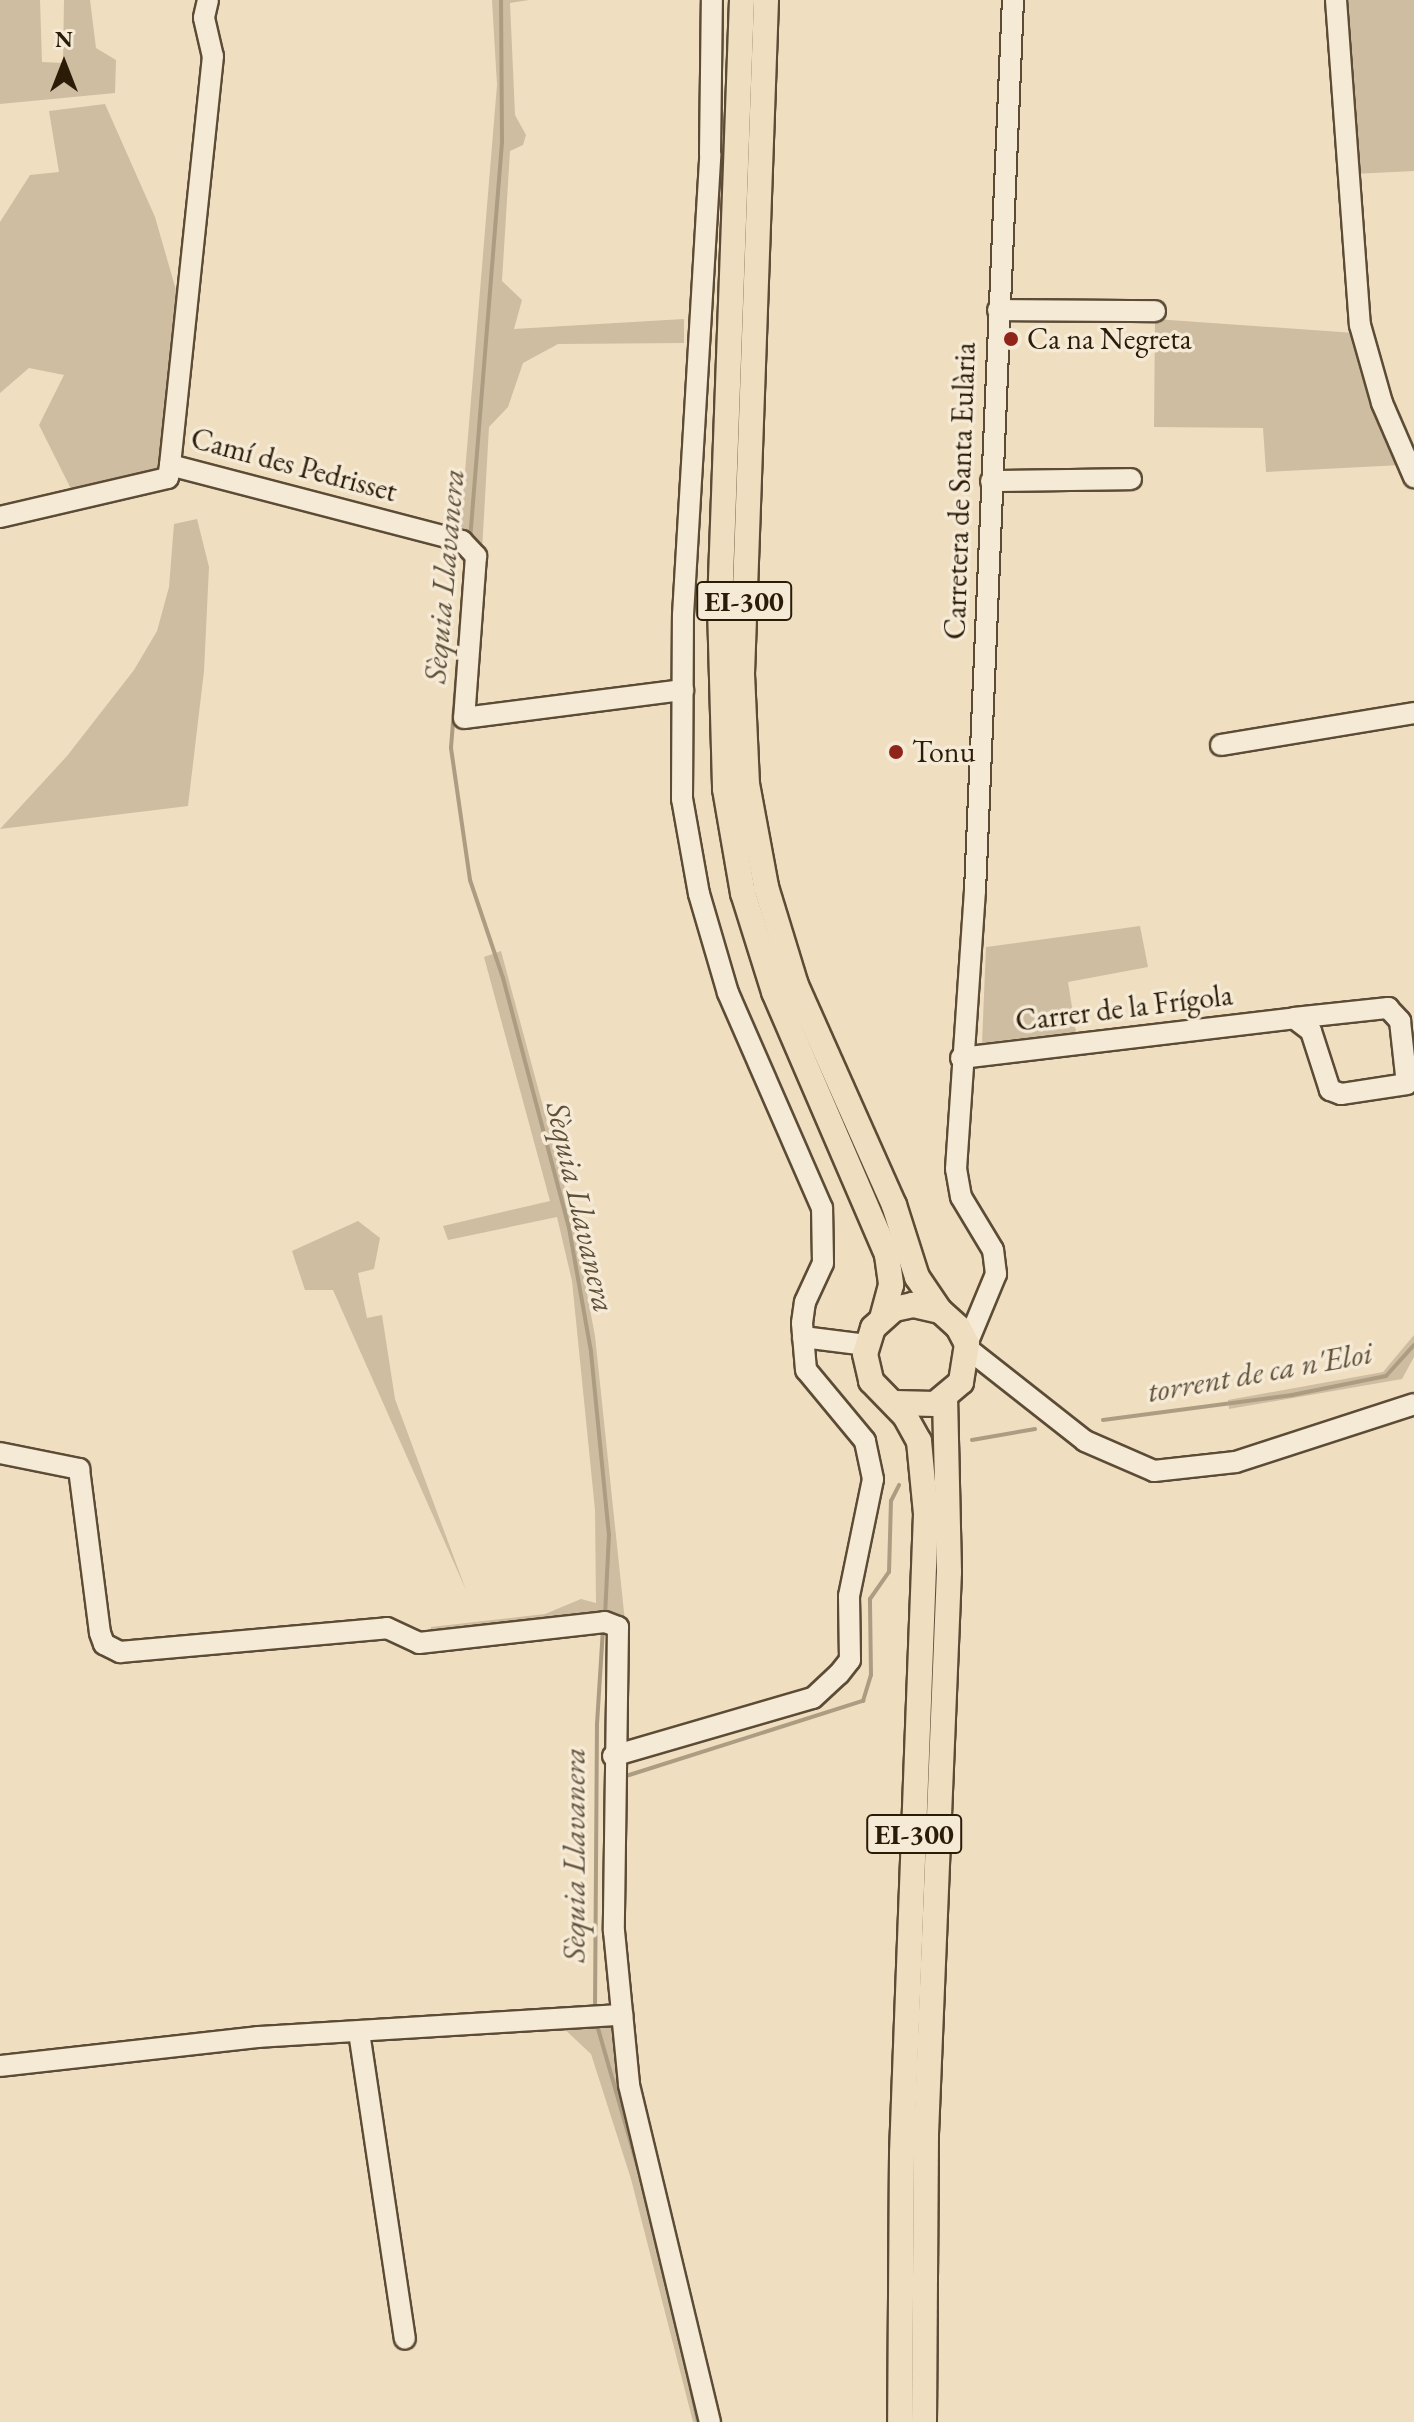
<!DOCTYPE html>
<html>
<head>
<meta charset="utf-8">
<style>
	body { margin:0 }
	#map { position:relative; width:1414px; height:2422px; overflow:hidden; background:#efdec0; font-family:"EB Garamond",serif }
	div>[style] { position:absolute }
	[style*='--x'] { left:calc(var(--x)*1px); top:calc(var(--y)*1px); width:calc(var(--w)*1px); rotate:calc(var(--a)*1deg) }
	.green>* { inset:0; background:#cebda1 }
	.stream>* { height:4px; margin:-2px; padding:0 2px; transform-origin:2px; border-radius:2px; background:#ac9c81 }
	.roads { filter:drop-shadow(2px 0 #5c4c36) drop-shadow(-2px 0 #5c4c36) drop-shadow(0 2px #5c4c36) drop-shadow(0 -2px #5c4c36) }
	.minor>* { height:20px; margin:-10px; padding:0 10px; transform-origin:10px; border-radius:10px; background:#f5ead6 }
	.major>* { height:24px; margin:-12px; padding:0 12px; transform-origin:12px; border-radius:12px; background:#efdec0 }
	.dots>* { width:22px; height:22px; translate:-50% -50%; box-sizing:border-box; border:4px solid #f5ead6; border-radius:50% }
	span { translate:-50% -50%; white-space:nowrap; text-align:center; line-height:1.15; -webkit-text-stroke:7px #f5ead6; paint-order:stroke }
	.shield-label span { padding:2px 6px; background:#f5ead6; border:2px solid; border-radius:6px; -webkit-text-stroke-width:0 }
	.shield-label { font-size:28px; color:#2b1c08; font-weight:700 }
	.poi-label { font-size:30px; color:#2b1c08 }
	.left { translate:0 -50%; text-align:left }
	.street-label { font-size:30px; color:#2b1c08 }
	.water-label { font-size:32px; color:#5f4f38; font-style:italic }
	.north { position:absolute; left:24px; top:24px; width:80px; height:80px; -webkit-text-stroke:6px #f5ead6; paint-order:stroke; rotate:0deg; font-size:22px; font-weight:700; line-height:32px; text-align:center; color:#2b1c08 }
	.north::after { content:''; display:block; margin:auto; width:28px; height:36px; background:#2b1c08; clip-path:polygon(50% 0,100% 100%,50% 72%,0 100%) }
</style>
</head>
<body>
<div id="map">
	<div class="green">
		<div style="clip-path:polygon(0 0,40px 0,42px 62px,63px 63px,64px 0,90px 0,96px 48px,116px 60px,115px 93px,0 104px)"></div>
		<div style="clip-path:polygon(492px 0,529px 0,510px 3px,515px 115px,526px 135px,523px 145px,510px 151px,502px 281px,522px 300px,514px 329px,684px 319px,684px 343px,558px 344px,523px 363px,508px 407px,489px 427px,482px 551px,460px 533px,497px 85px)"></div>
		<div style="clip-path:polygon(1341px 0,1414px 0,1414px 171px,1353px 174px)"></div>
		<div style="clip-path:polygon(105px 104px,155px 217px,180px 304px,164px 474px,74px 495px,39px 425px,64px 375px,29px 368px,0 393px,0 222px,30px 175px,59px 172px,49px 111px)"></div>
		<div style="clip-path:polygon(1155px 319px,1355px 333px,1401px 465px,1266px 472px,1263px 428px,1154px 427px)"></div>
		<div style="clip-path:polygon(197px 519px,209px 567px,204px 671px,188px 806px,0 829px,67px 756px,134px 670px,157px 631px,169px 587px,174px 524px)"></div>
		<div style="clip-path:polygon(1140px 926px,1148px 967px,1068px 982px,1076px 1032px,982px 1043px,986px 947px)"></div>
		<div style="clip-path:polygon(501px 951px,572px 1214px,595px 1336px,626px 1631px,612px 1612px,431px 1636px,431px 1627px,545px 1614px,581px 1599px,596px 1603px,595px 1510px,572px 1281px,557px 1217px,448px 1240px,443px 1226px,550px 1201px,484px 957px)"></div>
		<div style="clip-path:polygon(358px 1221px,380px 1238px,374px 1269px,358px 1273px,367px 1318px,382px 1315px,395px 1399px,466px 1590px,333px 1290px,305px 1290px,292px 1251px)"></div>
		<div style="clip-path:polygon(1414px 1335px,1414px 1357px,1402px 1379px,1229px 1409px,1228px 1400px,1383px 1372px)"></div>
		<div style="clip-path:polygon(617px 2021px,705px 2422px,693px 2422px,631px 2179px,591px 2054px,559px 2024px)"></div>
	</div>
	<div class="stream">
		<div style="--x:470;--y:540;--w:400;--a:-85.4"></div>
		<div style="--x:502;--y:141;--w:141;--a:-90.4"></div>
		<div style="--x:466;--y:557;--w:192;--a:94.5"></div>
		<div style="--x:451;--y:748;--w:133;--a:81.8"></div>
		<div style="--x:470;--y:880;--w:103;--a:71.4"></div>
		<div style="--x:503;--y:978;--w:259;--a:75.2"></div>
		<div style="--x:569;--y:1228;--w:126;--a:79.9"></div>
		<div style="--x:591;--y:1352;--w:183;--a:84.4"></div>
		<div style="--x:609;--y:1534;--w:83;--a:92.8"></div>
		<div style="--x:1103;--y:1420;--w:191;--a:-7.5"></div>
		<div style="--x:1292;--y:1395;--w:96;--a:-11.4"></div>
		<div style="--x:1386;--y:1376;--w:42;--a:-47.9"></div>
		<div style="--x:972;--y:1440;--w:64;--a:-9.9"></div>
		<div style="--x:626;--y:1776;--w:249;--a:-17.6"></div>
		<div style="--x:863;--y:1701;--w:27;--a:-73"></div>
		<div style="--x:871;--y:1675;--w:76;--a:-90.8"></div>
		<div style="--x:870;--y:1599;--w:33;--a:-55"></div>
		<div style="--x:889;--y:1572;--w:71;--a:-88.4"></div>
		<div style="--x:891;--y:1501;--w:18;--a:-63"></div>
		<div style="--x:595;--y:2008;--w:284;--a:-89.6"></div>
		<div style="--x:597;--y:1724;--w:95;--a:-86.4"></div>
		<div style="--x:597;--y:2025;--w:163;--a:74"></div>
		<div style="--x:686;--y:2365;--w:58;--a:78.1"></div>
	</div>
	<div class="roads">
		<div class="minor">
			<div style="--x:208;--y:0;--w:18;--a:103"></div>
			<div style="--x:204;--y:18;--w:39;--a:77"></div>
			<div style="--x:213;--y:56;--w:411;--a:96"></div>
			<div style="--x:170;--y:465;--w:302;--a:14.6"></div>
			<div style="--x:462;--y:541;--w:21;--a:47"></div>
			<div style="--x:476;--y:556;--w:162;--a:94.2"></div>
			<div style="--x:464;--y:718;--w:221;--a:-7.3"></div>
			<div style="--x:1336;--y:0;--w:326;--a:85.8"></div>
			<div style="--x:1360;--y:325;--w:81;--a:74.2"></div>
			<div style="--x:1382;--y:403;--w:81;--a:66.6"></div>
			<div style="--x:998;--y:310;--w:157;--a:0.4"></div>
			<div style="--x:991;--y:481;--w:140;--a:-0.8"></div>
			<div style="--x:0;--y:517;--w:172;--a:-13.1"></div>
			<div style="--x:168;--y:478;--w:13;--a:-81"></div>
			<div style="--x:1221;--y:745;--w:196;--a:-9.4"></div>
			<div style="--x:961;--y:1058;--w:335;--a:-6.8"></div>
			<div style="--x:1294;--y:1018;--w:95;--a:-6.1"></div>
			<div style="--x:1388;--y:1008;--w:18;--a:47"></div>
			<div style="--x:1400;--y:1021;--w:63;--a:83.7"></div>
			<div style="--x:1407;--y:1084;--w:67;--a:171.4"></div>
			<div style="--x:1341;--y:1094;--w:12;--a:-160"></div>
			<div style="--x:1330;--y:1090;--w:62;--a:-107.9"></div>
			<div style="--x:1311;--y:1031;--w:21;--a:-143"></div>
			<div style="--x:803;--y:1337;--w:64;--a:7.2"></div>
			<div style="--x:967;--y:1344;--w:76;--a:-67.5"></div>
			<div style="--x:996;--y:1274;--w:24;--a:-97"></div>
			<div style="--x:993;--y:1250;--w:62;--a:-121.1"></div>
			<div style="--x:961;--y:1197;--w:28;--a:-100"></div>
			<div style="--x:956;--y:1169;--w:279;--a:-86.1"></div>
			<div style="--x:975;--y:891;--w:892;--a:-87.56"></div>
			<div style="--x:967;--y:1348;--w:150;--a:38.2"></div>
			<div style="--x:1085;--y:1441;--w:75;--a:23.5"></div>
			<div style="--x:1154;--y:1471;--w:82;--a:-6.3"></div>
			<div style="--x:1236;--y:1462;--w:187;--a:-18"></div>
			<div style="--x:0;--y:1453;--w:81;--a:11.4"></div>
			<div style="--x:79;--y:1469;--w:165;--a:82.7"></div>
			<div style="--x:100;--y:1633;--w:12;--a:70"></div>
			<div style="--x:104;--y:1644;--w:18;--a:27"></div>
			<div style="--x:120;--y:1652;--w:268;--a:-5.1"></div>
			<div style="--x:387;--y:1628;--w:35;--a:25"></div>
			<div style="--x:419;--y:1643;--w:187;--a:-6.4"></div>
			<div style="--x:605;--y:1622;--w:14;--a:21"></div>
			<div style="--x:618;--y:1627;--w:304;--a:90.8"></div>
			<div style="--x:614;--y:1931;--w:155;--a:84.4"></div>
			<div style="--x:629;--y:2085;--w:347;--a:76.5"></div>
			<div style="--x:613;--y:1756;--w:208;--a:-16.2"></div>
			<div style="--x:813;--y:1698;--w:35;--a:-43"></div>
			<div style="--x:839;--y:1674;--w:18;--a:-52"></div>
			<div style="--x:850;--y:1660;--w:64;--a:-90.9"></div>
			<div style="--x:849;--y:1596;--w:119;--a:-78.4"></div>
			<div style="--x:873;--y:1479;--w:39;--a:-102"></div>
			<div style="--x:865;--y:1441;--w:92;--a:-129.7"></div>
			<div style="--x:806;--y:1370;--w:47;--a:-94.9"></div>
			<div style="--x:802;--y:1323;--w:21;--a:-82"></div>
			<div style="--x:805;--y:1302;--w:43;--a:-65.2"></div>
			<div style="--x:823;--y:1263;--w:55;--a:-91"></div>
			<div style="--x:822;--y:1208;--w:235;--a:-113.6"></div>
			<div style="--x:728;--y:993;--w:103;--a:-106.3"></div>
			<div style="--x:699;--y:894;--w:97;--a:-100.1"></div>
			<div style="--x:682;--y:799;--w:184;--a:-89.7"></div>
			<div style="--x:683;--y:615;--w:462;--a:-86.6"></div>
			<div style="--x:710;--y:154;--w:154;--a:-89.3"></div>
			<div style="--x:359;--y:2032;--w:310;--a:81.5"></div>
			<div style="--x:0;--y:2066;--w:260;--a:-6.4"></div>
			<div style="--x:258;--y:2037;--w:365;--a:-3.5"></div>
		</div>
		<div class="major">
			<div style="--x:742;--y:0;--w:607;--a:92.08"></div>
			<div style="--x:720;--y:607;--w:182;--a:88.4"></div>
			<div style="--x:725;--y:789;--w:106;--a:80.2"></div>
			<div style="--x:743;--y:893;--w:104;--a:72.6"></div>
			<div style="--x:774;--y:992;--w:286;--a:66.7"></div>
			<div style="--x:887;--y:1255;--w:30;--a:82"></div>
			<div style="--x:891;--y:1285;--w:34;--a:105"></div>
			<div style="--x:766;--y:0;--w:674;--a:92.04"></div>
			<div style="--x:742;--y:674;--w:110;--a:87.4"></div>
			<div style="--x:747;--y:784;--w:105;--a:79.5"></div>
			<div style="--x:766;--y:887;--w:102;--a:73"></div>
			<div style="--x:796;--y:985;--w:241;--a:66"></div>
			<div style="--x:894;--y:1205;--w:76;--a:72.3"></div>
			<div style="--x:917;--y:1277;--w:41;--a:55.9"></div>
			<div style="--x:895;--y:1403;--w:40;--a:1.4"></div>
			<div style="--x:935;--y:1404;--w:34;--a:-40"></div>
			<div style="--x:961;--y:1382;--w:38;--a:-81"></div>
			<div style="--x:967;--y:1344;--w:19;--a:-118"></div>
			<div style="--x:958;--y:1327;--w:24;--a:-138"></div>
			<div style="--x:940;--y:1311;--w:28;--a:-167"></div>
			<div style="--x:913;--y:1305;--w:19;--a:168"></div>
			<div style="--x:894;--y:1309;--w:28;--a:138"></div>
			<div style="--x:873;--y:1328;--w:27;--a:107"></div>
			<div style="--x:865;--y:1354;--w:28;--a:77"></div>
			<div style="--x:871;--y:1381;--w:49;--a:45.8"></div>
			<div style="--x:905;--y:1416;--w:29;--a:61"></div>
			<div style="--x:919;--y:1441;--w:73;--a:84.5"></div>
			<div style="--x:926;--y:1514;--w:640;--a:92.15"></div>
			<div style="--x:902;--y:2154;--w:268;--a:90.4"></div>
			<div style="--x:924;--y:2422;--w:288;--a:-89.6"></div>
			<div style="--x:926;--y:2134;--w:562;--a:-87.66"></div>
			<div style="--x:949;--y:1572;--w:173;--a:-91.3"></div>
		</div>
	</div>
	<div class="dots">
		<div style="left:1011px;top:339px;background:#8f2418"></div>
		<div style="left:896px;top:752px;background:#8f2418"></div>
	</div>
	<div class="shield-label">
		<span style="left:744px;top:601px">EI-300</span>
		<span style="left:914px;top:1834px">EI-300</span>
	</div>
	<div class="poi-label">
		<span class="left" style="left:1027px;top:339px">Ca na Negreta</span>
		<span class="left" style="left:912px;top:752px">Tonu</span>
	</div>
	<div class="street-label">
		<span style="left:294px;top:465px;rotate:15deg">Camí des Pedrisset</span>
		<span style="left:960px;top:491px;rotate:-88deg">Carretera de Santa Eulària</span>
		<span style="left:1124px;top:1008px;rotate:-7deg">Carrer de la Frígola</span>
	</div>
	<div class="water-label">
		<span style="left:444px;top:576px;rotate:-85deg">Sèquia Llavanera</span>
		<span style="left:581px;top:1207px;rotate:77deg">Sèquia Llavanera</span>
		<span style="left:1260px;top:1372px;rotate:-10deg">torrent de ca n'Eloi</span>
		<span style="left:574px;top:1855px;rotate:-90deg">Sèquia Llavanera</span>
	</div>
	<div class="north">N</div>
</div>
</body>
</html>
